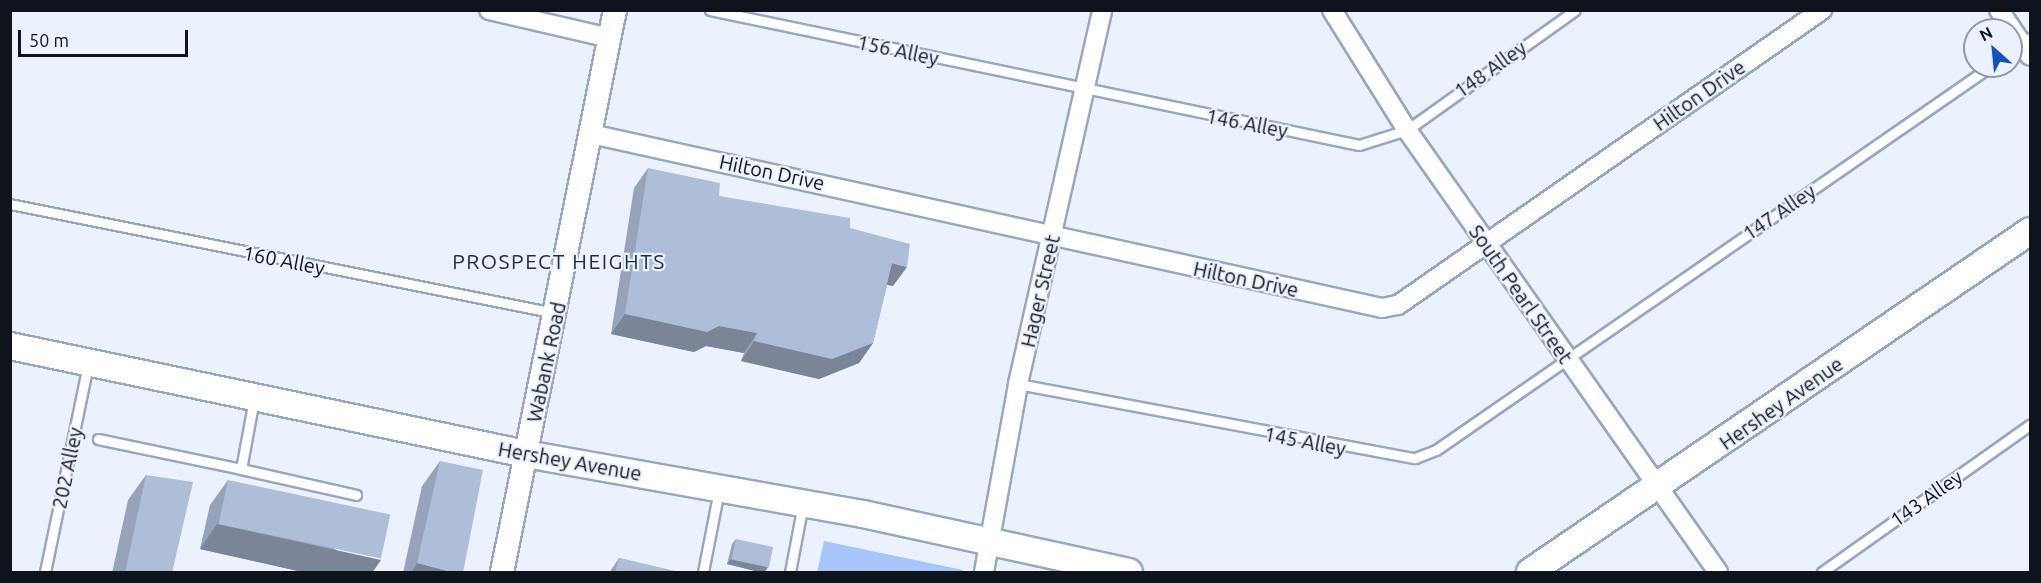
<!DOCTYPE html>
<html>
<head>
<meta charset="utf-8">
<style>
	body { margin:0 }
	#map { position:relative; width:2041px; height:583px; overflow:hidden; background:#ebf2fd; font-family:Ubuntu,sans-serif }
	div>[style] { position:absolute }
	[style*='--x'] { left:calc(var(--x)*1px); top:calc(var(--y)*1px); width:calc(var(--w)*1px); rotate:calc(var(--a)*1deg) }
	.green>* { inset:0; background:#a7c5f8 }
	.roads { filter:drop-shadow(2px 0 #98a7c0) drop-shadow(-2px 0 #98a7c0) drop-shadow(0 2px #98a7c0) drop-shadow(0 -2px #98a7c0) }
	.service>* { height:9px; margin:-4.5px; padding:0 4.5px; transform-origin:4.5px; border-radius:4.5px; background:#fff }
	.minor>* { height:18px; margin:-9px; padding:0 9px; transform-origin:9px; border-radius:9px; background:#fff }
	.tertiary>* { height:22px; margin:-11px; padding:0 11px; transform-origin:11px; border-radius:11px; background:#fff }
	.secondary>* { height:26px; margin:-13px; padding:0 13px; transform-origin:13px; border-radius:13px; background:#fff }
	.wall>* { inset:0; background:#96a3ba }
	.shaded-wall>* { inset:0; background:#7a8597 }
	.building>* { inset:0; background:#afbed8; transform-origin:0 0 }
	span { translate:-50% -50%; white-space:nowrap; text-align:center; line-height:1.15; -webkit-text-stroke:4.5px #ebf2fd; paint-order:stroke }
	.street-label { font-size:20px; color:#0e131c }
	.neighbourhood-label { font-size:21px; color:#212c40; letter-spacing:1.5px }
	.frame { position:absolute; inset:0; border:12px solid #0e131c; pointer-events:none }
	.north { position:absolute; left:1963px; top:18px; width:60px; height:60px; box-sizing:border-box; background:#ebf2fd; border:2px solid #9399a3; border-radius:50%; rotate:333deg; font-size:16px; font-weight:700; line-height:24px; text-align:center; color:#0e131c }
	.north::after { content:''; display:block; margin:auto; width:21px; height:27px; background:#1252bd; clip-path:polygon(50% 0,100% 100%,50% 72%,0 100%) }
	.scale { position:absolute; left:18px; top:30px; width:170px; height:27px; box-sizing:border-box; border:3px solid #0e131c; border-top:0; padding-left:8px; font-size:18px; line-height:21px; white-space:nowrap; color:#0e131c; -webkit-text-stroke:4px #ebf2fd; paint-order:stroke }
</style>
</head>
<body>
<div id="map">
	<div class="green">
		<div style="clip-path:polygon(824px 541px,963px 570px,963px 572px,817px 572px)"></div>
	</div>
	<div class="roads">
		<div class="service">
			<div style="--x:710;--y:10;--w:663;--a:11.75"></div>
			<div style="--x:1359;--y:145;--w:50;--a:-17.4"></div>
			<div style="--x:1407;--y:130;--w:206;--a:-35.5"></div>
			<div style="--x:2011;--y:52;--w:24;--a:-36"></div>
			<div style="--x:10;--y:204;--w:556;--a:11.31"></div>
			<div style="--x:1018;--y:384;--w:404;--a:10.6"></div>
			<div style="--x:1415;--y:458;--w:22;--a:-21"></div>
			<div style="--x:1436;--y:450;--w:675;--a:-34.68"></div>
			<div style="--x:254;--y:399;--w:71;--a:100.5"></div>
			<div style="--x:241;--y:469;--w:118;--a:12.7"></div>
			<div style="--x:98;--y:439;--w:146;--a:11.8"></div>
			<div style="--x:45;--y:572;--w:211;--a:-78.3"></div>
			<div style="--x:703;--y:572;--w:84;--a:-79"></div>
			<div style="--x:790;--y:572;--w:69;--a:-79.2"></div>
			<div style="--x:1822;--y:572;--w:255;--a:-35.3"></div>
		</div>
		<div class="minor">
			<div style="--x:489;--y:10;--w:124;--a:13"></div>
			<div style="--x:1332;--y:10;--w:142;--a:58"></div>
			<div style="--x:1407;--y:130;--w:540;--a:54.87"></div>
			<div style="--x:1999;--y:10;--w:55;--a:56"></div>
			<div style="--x:591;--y:134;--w:810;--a:12.41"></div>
			<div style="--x:1382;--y:308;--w:16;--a:-11"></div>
			<div style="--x:1398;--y:305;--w:517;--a:-34.83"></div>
			<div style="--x:984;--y:572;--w:191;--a:-79.7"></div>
			<div style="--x:1018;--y:384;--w:383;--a:-77.3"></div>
		</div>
		<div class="tertiary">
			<div style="--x:502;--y:572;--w:573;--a:-78.63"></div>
		</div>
		<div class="secondary">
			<div style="--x:10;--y:346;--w:527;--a:11.82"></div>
			<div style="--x:526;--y:454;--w:342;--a:10.1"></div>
			<div style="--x:863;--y:514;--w:272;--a:12.3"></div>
			<div style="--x:1530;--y:572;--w:605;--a:-34.29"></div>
		</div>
	</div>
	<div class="wall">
		<div style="clip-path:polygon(648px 168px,719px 196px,850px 228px,893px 286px,887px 285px,873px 343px,859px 363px,819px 379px,741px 361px,744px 353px,706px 346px,694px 352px,611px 334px,634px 188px)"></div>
		<div style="clip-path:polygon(440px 461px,463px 573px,403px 573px,422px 486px)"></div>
		<div style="clip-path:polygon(146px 475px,172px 573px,112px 573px,128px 500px)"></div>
		<div style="clip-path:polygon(228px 480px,372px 573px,307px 573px,200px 549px,210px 505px)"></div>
		<div style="clip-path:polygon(736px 539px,768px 567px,764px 573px,727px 564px,732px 544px)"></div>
		<div style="clip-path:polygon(619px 558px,680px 573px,610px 573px,611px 570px)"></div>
	</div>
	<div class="shaded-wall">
		<div style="clip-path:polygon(892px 263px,907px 267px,893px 286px,878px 283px)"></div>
		<div style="clip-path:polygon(625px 314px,719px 326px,757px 333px,744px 353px,706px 346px,694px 352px,611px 334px)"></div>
		<div style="clip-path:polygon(754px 341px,873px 343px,859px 363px,819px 379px,741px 361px)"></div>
		<div style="clip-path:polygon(217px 524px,381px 560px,372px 573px,307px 573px,200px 549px)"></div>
		<div style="clip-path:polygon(731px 559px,768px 567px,764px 573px,763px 573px,727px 564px)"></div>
		<div style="clip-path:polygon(417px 563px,455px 573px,411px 573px)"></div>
	</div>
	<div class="building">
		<div style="clip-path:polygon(648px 168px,720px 183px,719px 196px,850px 218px,850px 228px,910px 244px,907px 267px,892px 263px,873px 343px,832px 359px,754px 341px,757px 333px,719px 326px,707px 332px,625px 314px)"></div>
		<div style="clip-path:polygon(440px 461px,483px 470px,463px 573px,455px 573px,417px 563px)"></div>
		<div style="clip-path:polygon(146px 475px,193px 482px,172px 573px,125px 573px)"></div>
		<div style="left:228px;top:480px;width:166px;height:45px;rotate:12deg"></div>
		<div style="left:736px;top:539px;width:38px;height:21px;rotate:12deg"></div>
		<div style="clip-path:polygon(619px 558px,680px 572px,680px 573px,615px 573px)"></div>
	</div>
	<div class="street-label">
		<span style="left:898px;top:50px;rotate:12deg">156 Alley</span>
		<span style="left:1490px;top:69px;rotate:-35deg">148 Alley</span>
		<span style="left:1699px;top:95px;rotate:-35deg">Hilton Drive</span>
		<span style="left:1247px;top:123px;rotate:11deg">146 Alley</span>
		<span style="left:772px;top:172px;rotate:12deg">Hilton Drive</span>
		<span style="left:1779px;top:212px;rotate:-34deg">147 Alley</span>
		<span style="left:284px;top:260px;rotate:11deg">160 Alley</span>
		<span style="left:1246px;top:279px;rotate:12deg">Hilton Drive</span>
		<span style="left:1040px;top:291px;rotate:-77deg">Hager Street</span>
		<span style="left:1521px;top:294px;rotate:55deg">South Pearl Street</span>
		<span style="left:546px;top:362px;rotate:-78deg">Wabank Road</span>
		<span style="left:1781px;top:403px;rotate:-35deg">Hershey Avenue</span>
		<span style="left:1305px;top:441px;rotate:11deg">145 Alley</span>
		<span style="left:570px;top:461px;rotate:10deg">Hershey Avenue</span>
		<span style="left:67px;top:468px;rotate:-78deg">202 Alley</span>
		<span style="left:1926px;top:498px;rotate:-35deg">143 Alley</span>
	</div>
	<div class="neighbourhood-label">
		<span style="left:559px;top:261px">PROSPECT HEIGHTS</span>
	</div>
	<div class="frame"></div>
	<div class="north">N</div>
	<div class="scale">50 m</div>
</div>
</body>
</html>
